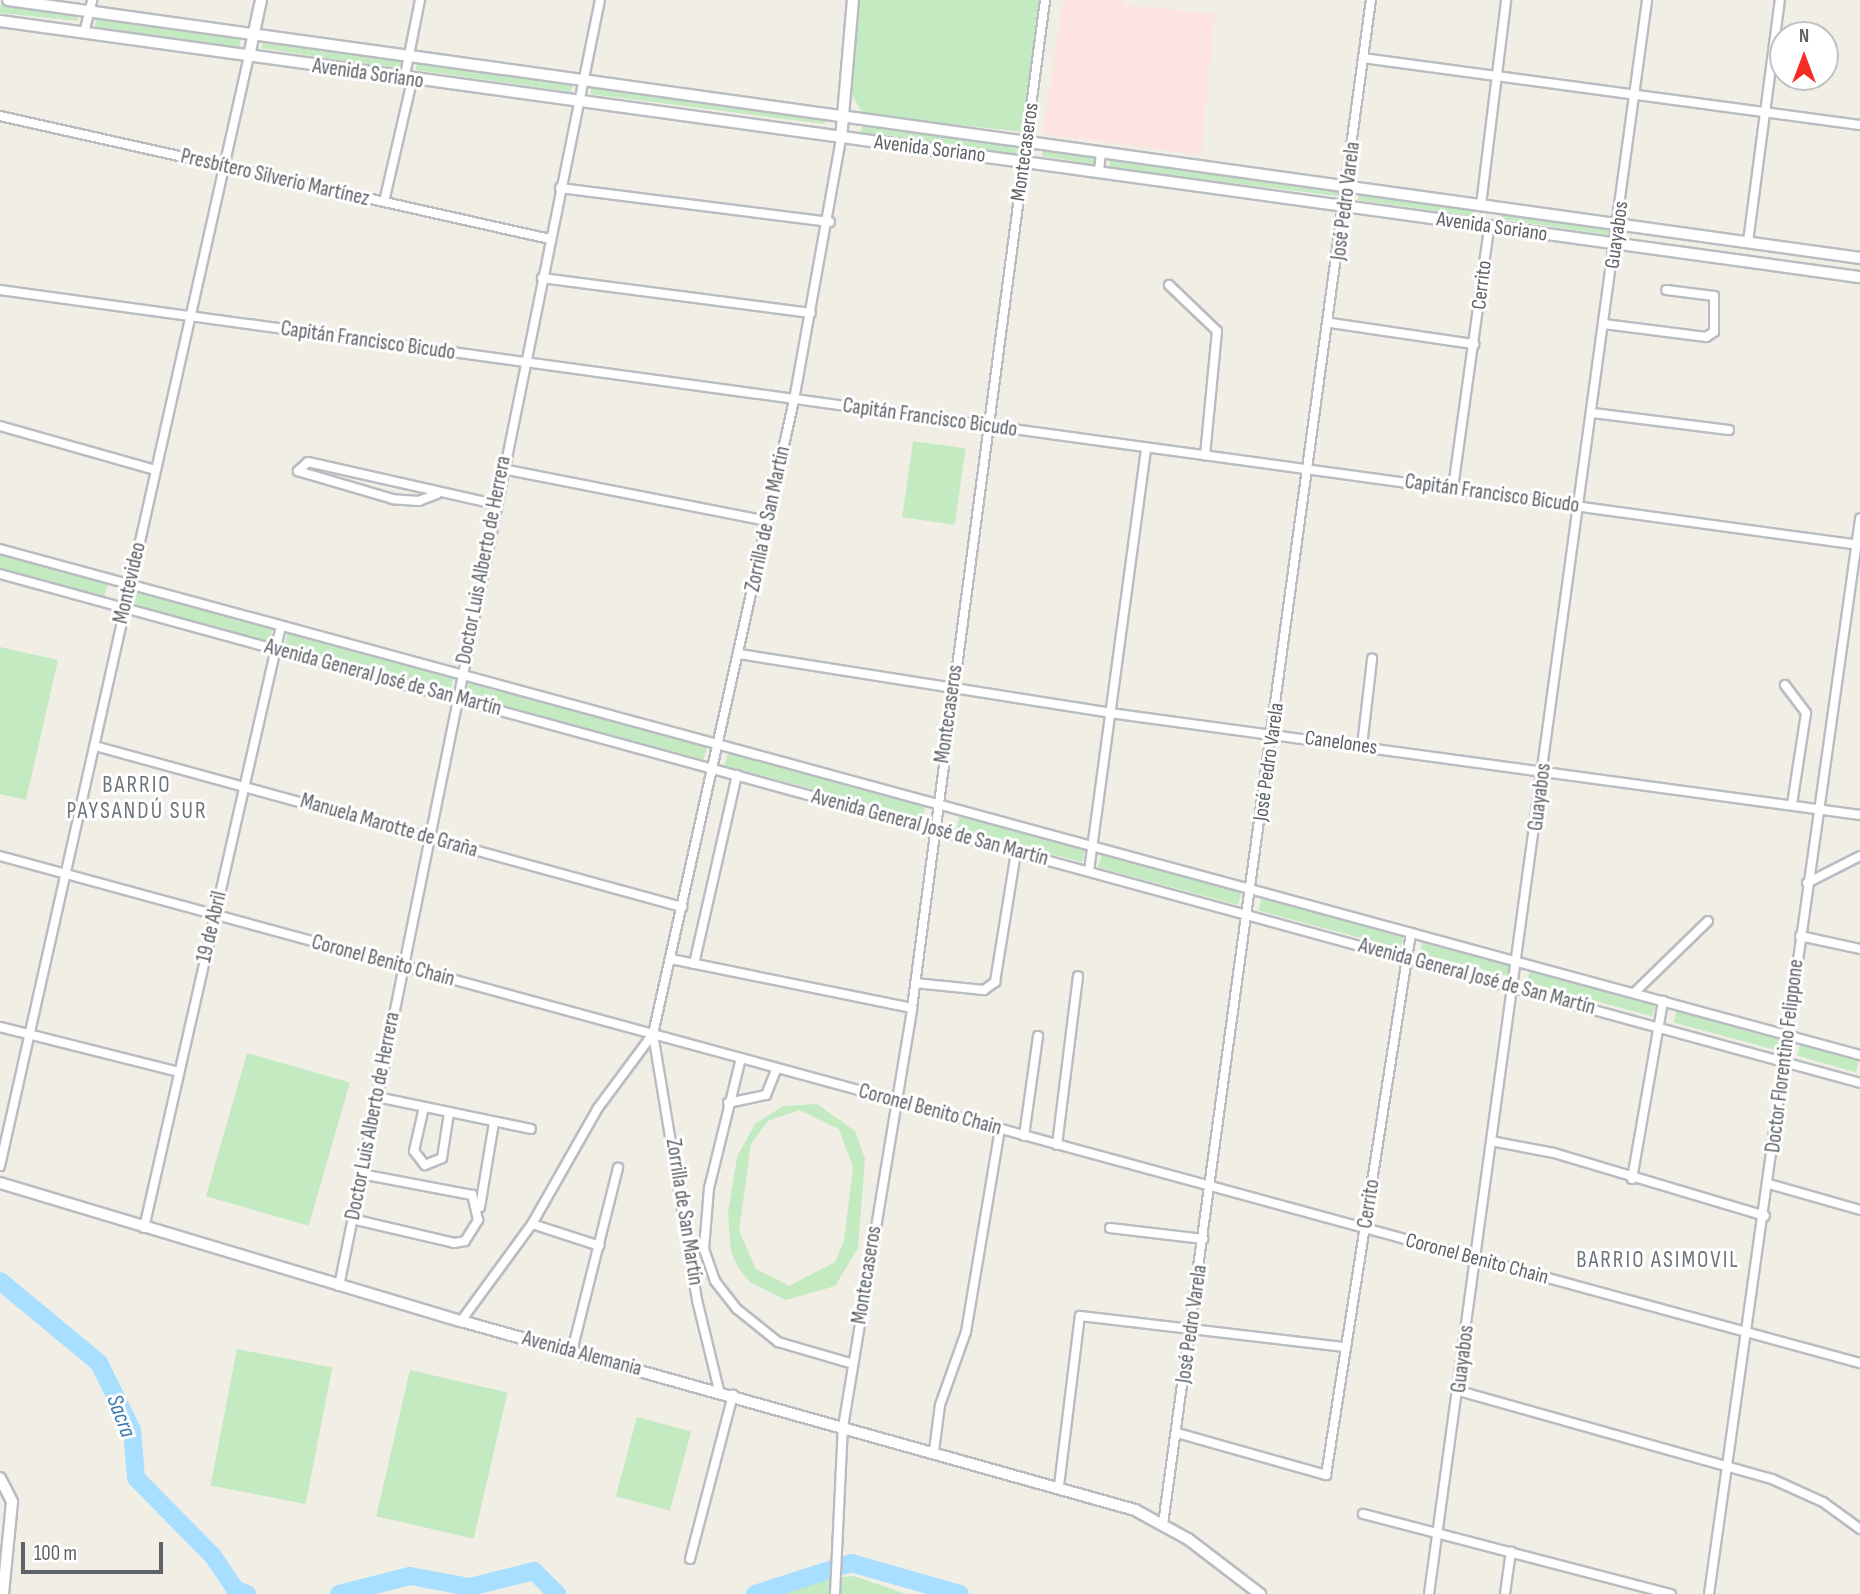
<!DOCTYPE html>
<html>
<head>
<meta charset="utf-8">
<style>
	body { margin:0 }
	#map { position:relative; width:1860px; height:1594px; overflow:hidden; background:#f1eee6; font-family:"Sofia Sans Condensed",sans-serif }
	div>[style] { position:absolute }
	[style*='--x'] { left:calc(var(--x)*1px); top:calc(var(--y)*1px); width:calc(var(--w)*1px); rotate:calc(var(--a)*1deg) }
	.medical>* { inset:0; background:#fde4e3 }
	.green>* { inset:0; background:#c3eac1; transform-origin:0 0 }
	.river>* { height:18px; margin:-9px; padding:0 9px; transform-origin:9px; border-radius:9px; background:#a8deff }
	.roads { filter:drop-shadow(2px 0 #b9bcc1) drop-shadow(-2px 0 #b9bcc1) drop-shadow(0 2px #b9bcc1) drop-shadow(0 -2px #b9bcc1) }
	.street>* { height:8px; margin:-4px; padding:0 4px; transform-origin:4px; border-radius:4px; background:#fff }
	.secondary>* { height:10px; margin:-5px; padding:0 5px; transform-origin:5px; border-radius:5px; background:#fff }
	span { translate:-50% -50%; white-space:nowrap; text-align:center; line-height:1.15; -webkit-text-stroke:6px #fff; paint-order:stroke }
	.street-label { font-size:21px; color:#5e6368 }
	.neighbourhood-label { font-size:23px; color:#6e757a; letter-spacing:2px }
	.water-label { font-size:23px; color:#397ab1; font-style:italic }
	.north { position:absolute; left:1769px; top:21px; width:70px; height:70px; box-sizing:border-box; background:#fff; border:2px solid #bfc1c3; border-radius:50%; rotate:0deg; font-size:19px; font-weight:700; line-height:28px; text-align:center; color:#5e6368 }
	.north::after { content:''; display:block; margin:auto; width:24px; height:32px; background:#f62c27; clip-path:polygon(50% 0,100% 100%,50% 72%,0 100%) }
	.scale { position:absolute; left:21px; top:1542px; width:142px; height:32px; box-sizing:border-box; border:4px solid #5e6368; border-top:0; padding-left:9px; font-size:21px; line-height:24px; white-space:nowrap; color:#5e6368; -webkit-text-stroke:5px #fff; paint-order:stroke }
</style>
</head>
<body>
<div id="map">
	<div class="medical">
		<div style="clip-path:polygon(1063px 0,1123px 0,1123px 5px,1215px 14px,1201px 155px,1043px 134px)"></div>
	</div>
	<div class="green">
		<div style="clip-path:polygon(860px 0,1041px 0,1025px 132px,864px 115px,846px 85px)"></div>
		<div style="clip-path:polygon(0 5px,76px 16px,79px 21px,0 13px)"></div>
		<div style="left:96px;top:19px;width:146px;height:8px;rotate:8deg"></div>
		<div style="left:263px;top:39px;width:142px;height:9px;rotate:9deg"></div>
		<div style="left:417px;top:61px;width:157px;height:9px;rotate:8deg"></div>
		<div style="clip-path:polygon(592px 85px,825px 120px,825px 124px,590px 94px)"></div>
		<div style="left:862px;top:124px;width:158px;height:8px;rotate:8deg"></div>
		<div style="clip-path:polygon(1043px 150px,1100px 158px,1099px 165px,1042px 156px)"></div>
		<div style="left:1110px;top:160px;width:231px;height:8px;rotate:7deg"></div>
		<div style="left:1359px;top:193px;width:116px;height:7px;rotate:8deg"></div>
		<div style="clip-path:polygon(1502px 213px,1611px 228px,1610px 235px,1501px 219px)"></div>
		<div style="left:913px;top:441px;width:53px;height:77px;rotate:8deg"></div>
		<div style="left:0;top:554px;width:112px;height:16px;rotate:15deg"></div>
		<div style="left:137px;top:591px;width:141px;height:16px;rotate:15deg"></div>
		<div style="left:288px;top:632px;width:172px;height:15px;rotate:15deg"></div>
		<div style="clip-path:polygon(0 647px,58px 660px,26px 800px,0 794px)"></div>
		<div style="left:469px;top:681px;width:247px;height:15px;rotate:15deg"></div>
		<div style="left:728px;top:752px;width:205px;height:14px;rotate:15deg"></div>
		<div style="left:960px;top:815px;width:130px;height:14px;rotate:15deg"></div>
		<div style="left:1102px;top:853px;width:145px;height:15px;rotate:15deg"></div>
		<div style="left:1262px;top:897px;width:147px;height:14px;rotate:15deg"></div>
		<div style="left:1423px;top:941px;width:91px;height:13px;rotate:14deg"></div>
		<div style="left:1530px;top:970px;width:130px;height:13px;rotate:15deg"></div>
		<div style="left:1677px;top:1009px;width:107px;height:14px;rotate:15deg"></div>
		<div style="left:1801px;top:1042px;width:61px;height:14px;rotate:16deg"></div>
		<div style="left:247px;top:1053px;width:107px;height:149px;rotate:16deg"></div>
		<div style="clip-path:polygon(evenodd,817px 1104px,855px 1131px,865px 1159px,858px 1248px,835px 1286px,786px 1300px,751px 1283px,739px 1269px,731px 1252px,728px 1213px,737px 1157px,755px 1124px,783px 1106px,817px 1104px,799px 1110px,839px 1129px,853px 1167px,844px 1241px,835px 1262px,789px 1286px,756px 1269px,739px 1231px,751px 1144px,768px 1121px,799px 1110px)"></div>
		<div style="left:237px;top:1349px;width:97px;height:139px;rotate:11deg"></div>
		<div style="left:410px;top:1370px;width:100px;height:150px;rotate:13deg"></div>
		<div style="left:637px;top:1417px;width:56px;height:82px;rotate:15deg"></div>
		<div style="clip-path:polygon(854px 1576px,906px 1594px,779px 1594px,834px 1578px)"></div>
	</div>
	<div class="river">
		<div style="--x:0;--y:1281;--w:129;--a:39.6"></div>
		<div style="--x:99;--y:1363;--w:75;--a:63.8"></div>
		<div style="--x:132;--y:1430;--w:48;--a:85.2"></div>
		<div style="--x:136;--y:1478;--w:110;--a:45.4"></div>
		<div style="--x:213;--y:1556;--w:40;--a:56"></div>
		<div style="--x:235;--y:1589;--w:13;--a:23"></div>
		<div style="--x:339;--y:1594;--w:73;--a:-14.2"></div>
		<div style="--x:410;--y:1576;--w:61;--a:10.4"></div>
		<div style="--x:470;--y:1587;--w:66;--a:-14"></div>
		<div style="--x:534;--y:1571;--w:33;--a:45"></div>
		<div style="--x:755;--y:1594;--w:101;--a:-17.9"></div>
		<div style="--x:851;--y:1563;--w:113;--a:15.9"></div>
	</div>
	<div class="roads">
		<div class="street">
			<div style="--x:84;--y:33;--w:34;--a:-76"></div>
			<div style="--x:1363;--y:58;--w:501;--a:7.68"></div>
			<div style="--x:404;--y:80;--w:82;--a:-78.7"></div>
			<div style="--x:0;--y:116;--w:564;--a:12.61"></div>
			<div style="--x:1099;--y:171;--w:18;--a:-84"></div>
			<div style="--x:560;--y:188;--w:272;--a:7.2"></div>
			<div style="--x:384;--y:202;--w:124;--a:-77"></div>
			<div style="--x:1481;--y:205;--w:207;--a:-83"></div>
			<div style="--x:1748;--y:242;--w:244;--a:-82.5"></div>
			<div style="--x:542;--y:278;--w:271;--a:7.4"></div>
			<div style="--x:1169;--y:285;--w:66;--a:43.8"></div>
			<div style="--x:1217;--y:331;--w:125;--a:95.5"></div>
			<div style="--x:0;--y:290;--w:1877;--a:7.81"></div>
			<div style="--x:1331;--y:323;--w:145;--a:8.4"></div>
			<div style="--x:1604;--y:324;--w:103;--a:7.3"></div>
			<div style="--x:1706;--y:337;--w:9;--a:-32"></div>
			<div style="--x:1714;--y:332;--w:36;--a:-90"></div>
			<div style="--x:1714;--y:296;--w:48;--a:-172.9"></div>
			<div style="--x:1593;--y:413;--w:137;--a:7.1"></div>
			<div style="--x:0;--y:426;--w:161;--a:15.8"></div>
			<div style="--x:502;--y:469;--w:271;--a:11.1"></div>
			<div style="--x:1453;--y:488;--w:263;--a:-82.1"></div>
			<div style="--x:437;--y:494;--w:19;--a:159"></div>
			<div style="--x:419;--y:501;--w:26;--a:-176"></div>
			<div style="--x:393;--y:499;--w:99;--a:-163.6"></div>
			<div style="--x:298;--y:471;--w:13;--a:-42"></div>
			<div style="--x:308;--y:462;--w:192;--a:12.7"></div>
			<div style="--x:0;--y:549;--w:1928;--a:15.22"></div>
			<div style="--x:0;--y:574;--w:1928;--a:15.3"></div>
			<div style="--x:739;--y:654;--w:376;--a:9"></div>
			<div style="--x:1110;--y:713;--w:757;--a:7.74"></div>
			<div style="--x:1785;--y:685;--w:35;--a:53"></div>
			<div style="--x:1806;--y:713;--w:93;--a:98.7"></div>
			<div style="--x:95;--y:746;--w:609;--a:15.34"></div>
			<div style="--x:1362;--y:746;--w:88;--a:-83.4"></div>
			<div style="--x:0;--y:856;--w:1928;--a:15.25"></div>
			<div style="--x:1089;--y:871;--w:427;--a:-82.3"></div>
			<div style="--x:1807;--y:883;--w:59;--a:-27"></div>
			<div style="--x:1800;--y:936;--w:61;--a:12.2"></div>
			<div style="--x:671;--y:959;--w:246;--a:11.5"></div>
			<div style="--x:694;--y:964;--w:194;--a:-77.2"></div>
			<div style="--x:915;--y:983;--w:69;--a:5.8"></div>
			<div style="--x:984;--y:990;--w:14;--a:-36"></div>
			<div style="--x:995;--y:982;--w:132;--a:-80.8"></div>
			<div style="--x:1634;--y:993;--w:103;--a:-44.2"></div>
			<div style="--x:0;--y:1027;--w:185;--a:14.1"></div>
			<div style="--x:653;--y:1034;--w:270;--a:80.6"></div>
			<div style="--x:697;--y:1300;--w:93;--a:76.3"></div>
			<div style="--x:741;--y:1058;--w:134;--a:103.8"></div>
			<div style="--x:709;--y:1188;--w:61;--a:94.7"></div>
			<div style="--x:704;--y:1249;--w:34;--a:71"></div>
			<div style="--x:715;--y:1281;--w:36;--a:52"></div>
			<div style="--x:737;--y:1309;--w:53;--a:38.8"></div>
			<div style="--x:778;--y:1342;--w:78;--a:16.3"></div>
			<div style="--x:377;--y:1097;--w:157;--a:11.7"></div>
			<div style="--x:728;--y:1103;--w:39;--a:-12"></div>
			<div style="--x:766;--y:1095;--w:29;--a:-68"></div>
			<div style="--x:424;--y:1107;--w:45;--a:102.8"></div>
			<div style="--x:414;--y:1151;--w:18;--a:52"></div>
			<div style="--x:425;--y:1165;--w:18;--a:-22"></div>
			<div style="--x:442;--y:1158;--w:46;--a:-81.2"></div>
			<div style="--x:1024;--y:1136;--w:101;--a:-82"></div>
			<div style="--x:1491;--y:1141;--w:64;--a:10.8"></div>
			<div style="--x:1554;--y:1153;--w:220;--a:16.6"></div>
			<div style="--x:1057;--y:1145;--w:170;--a:-82.9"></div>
			<div style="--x:0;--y:1166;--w:1138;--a:-77.36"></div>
			<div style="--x:1632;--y:1179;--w:181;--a:-80.1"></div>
			<div style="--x:1769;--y:1184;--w:95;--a:15.9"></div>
			<div style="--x:480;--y:1207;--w:86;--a:-80.6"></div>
			<div style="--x:352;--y:1219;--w:105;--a:13.2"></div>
			<div style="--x:454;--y:1243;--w:11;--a:-10"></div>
			<div style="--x:465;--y:1241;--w:25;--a:-58"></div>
			<div style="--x:478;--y:1220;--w:26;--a:-103"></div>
			<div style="--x:472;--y:1195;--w:113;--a:-169.3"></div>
			<div style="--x:532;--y:1224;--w:71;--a:17.9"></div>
			<div style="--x:144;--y:1228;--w:617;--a:-77.18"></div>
			<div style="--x:1110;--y:1228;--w:94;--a:6.7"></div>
			<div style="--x:339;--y:1286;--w:1312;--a:-78.53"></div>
			<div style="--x:461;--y:1321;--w:120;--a:-53.8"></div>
			<div style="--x:532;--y:1224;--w:133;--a:-60.4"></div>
			<div style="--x:598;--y:1108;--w:92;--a:-53.4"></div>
			<div style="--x:653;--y:1034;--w:649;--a:-77.46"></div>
			<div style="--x:794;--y:400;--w:265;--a:-79.8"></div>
			<div style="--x:572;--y:1351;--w:189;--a:-75.9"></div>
			<div style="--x:1459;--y:1391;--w:325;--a:15.7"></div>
			<div style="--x:1772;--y:1479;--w:56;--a:24.3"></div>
			<div style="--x:1823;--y:1502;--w:46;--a:36.1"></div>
			<div style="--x:1177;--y:1433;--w:155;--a:15.7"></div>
			<div style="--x:1326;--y:1475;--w:549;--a:-81.09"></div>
			<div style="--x:934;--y:1451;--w:46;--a:-82.6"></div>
			<div style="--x:940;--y:1405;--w:77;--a:-70.4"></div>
			<div style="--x:966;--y:1332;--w:206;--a:-80.5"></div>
			<div style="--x:1059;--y:1486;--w:171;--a:-83"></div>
			<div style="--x:1080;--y:1316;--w:267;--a:6.7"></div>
			<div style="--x:1363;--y:1514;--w:318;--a:14.6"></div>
			<div style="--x:1163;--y:1524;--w:1538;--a:-82.23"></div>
			<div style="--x:690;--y:1559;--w:170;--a:-75.3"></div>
			<div style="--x:835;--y:1594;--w:167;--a:-87.3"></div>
			<div style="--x:843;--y:1427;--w:425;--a:-80.6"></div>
			<div style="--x:912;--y:1008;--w:1017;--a:-82.48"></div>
			<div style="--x:1429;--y:1594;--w:1609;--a:-82.21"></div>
			<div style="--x:1505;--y:1594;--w:43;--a:-82.1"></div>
			<div style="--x:1709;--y:1594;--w:1086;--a:-82"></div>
		</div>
		<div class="secondary">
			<div style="--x:8;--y:0;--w:1870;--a:7.93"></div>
			<div style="--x:0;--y:21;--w:1878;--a:7.84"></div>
			<div style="--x:249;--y:56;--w:57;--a:-77.9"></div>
			<div style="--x:841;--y:139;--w:140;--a:-85.1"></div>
			<div style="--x:0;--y:1183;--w:481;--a:16.7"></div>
			<div style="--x:461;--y:1321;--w:700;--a:15.66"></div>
			<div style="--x:1135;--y:1510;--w:60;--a:28.7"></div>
			<div style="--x:1188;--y:1539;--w:91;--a:37.4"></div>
			<div style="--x:0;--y:1478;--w:27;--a:63"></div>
			<div style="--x:12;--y:1502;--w:92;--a:95.6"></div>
		</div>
	</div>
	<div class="street-label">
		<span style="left:368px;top:74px;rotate:8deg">Avenida Soriano</span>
		<span style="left:930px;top:149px;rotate:7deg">Avenida Soriano</span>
		<span style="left:1025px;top:152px;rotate:-82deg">Montecaseros</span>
		<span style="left:275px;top:178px;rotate:13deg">Presbítero Silverio Martínez</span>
		<span style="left:1346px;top:201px;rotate:-83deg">José Pedro Varela</span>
		<span style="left:1492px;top:227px;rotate:8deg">Avenida Soriano</span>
		<span style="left:1617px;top:235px;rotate:-82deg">Guayabos</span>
		<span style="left:1482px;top:285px;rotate:-83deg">Cerrito</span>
		<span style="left:368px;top:341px;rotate:8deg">Capitán Francisco Bicudo</span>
		<span style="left:930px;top:418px;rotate:8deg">Capitán Francisco Bicudo</span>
		<span style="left:1492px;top:494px;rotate:8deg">Capitán Francisco Bicudo</span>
		<span style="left:768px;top:519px;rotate:-78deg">Zorrilla de San Martín</span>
		<span style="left:484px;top:560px;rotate:-79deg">Doctor Luis Alberto de Herrera</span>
		<span style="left:130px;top:583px;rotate:-77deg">Montevideo</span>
		<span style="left:383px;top:678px;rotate:15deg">Avenida General José de San Martín</span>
		<span style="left:949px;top:714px;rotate:-82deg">Montecaseros</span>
		<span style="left:1341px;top:743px;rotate:8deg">Canelones</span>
		<span style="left:1269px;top:762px;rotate:-82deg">José Pedro Varela</span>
		<span style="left:1540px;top:797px;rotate:-83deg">Guayabos</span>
		<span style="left:389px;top:826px;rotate:16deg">Manuela Marotte de Graña</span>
		<span style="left:930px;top:828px;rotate:15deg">Avenida General José de San Martín</span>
		<span style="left:212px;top:927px;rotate:-77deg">19 de Abril</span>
		<span style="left:383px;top:961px;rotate:15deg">Coronel Benito Chain</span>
		<span style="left:1477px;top:977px;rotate:15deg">Avenida General José de San Martín</span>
		<span style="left:1785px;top:1056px;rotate:-83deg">Doctor Florentino Felippone</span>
		<span style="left:930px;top:1110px;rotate:15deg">Coronel Benito Chain</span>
		<span style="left:373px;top:1116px;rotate:-79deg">Doctor Luis Alberto de Herrera</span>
		<span style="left:1369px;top:1204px;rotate:-81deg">Cerrito</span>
		<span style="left:684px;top:1212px;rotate:81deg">Zorrilla de San Martín</span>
		<span style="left:1477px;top:1259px;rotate:15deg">Coronel Benito Chain</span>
		<span style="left:867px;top:1275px;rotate:-81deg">Montecaseros</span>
		<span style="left:1192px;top:1324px;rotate:-82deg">José Pedro Varela</span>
		<span style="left:582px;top:1354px;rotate:15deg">Avenida Alemania</span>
		<span style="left:1463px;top:1359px;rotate:-83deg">Guayabos</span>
	</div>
	<div class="neighbourhood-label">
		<span style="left:137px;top:798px">BARRIO<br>PAYSANDÚ SUR</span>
		<span style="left:1658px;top:1260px">BARRIO ASIMOVIL</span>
	</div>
	<div class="water-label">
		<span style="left:121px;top:1416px;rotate:69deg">Sacra</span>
	</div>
	<div class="north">N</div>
	<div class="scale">100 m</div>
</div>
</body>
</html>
